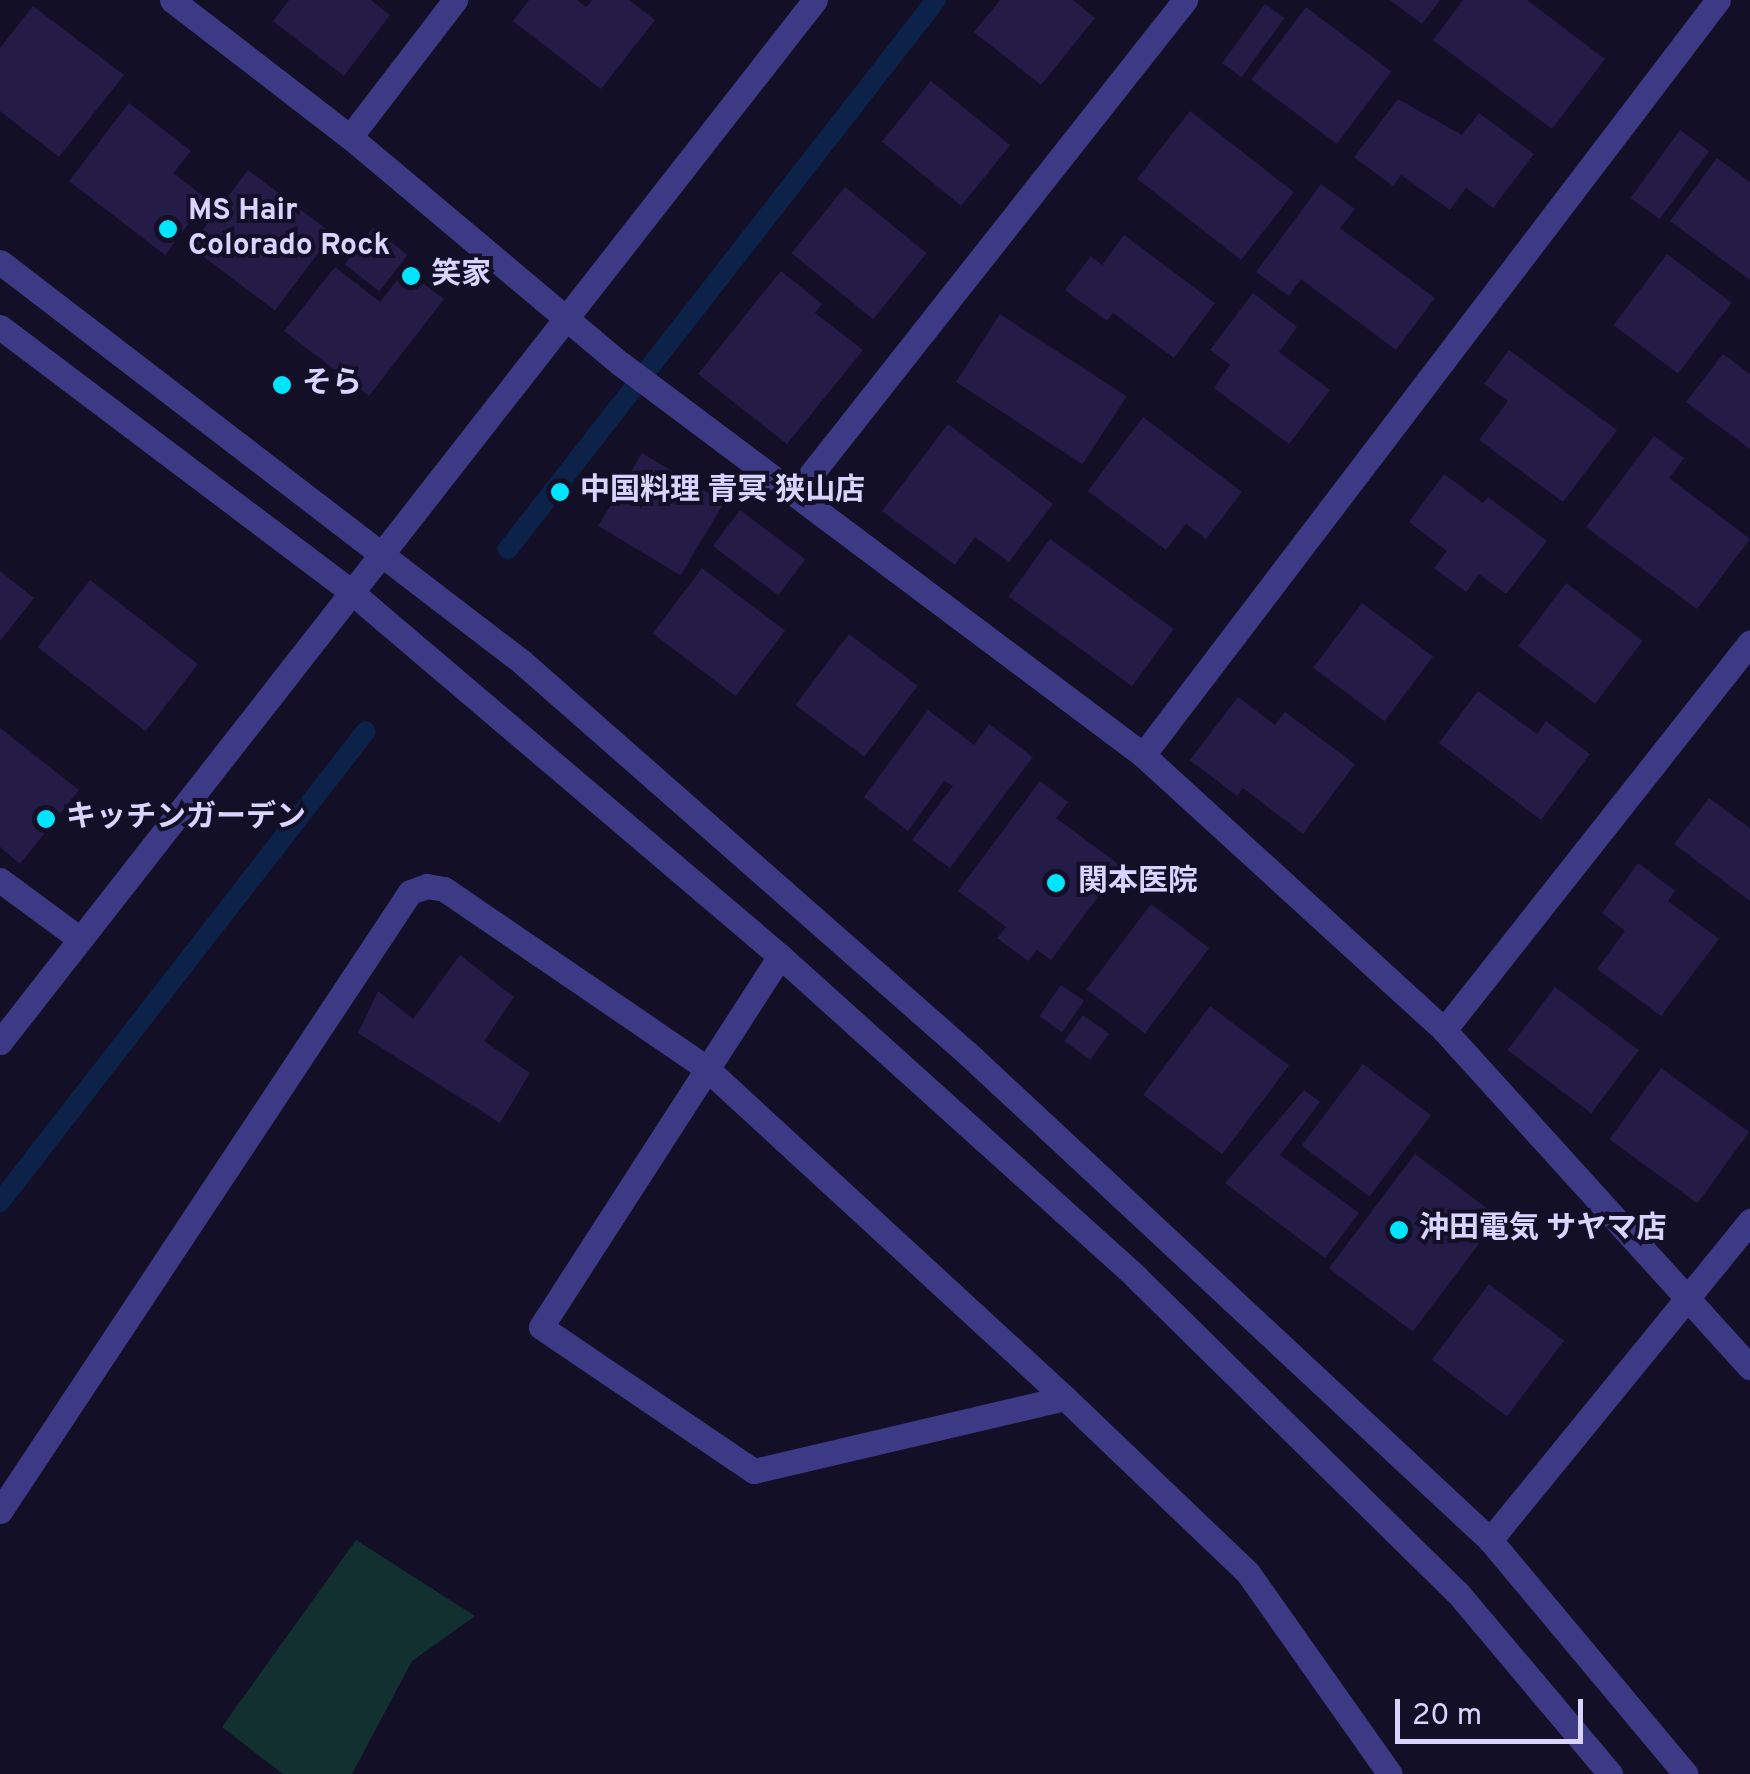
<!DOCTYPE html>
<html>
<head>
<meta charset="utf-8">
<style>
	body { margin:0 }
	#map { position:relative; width:1750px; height:1774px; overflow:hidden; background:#130f26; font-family:Overpass,"Noto Sans JP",sans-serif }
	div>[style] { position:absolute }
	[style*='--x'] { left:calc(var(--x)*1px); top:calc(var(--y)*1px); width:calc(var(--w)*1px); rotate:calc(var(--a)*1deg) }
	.green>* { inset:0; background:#12302f }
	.stream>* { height:20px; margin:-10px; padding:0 10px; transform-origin:10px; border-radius:10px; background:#0c2248 }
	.building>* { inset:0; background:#241b47; transform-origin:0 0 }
	.service>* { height:25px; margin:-12.5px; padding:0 12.5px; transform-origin:12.5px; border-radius:12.5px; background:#3d3a85 }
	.minor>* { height:25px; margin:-12.5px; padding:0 12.5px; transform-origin:12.5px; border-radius:12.5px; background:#3d3a85 }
	.tertiary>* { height:25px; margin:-12.5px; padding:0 12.5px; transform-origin:12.5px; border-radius:12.5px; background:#3d3a85 }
	.dots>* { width:28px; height:28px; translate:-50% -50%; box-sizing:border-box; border:5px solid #130f26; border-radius:50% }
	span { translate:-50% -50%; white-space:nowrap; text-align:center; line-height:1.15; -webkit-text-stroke:8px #130f26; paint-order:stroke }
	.poi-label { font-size:30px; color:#d9d4ff; font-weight:700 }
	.left { translate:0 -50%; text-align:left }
	.scale { position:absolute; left:1395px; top:1699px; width:188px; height:45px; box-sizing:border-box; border:5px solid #d9d4ff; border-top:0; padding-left:12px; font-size:30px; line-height:35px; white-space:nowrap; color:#d9d4ff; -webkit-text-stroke:8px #130f26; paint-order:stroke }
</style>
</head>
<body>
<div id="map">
	<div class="green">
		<div style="clip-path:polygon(356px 1540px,475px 1616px,412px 1661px,352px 1774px,283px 1774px,222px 1727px)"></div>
	</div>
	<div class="stream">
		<div style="--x:508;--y:549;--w:696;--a:-52.06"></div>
		<div style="--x:0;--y:1202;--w:596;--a:-52.15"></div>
	</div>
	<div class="building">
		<div style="clip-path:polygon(289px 0,371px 0,390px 15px,344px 76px,273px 21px)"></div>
		<div style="clip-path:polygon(529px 0,577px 0,586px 7px,592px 0,629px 0,655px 20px,601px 89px,513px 21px)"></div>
		<div style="clip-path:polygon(1000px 0,1073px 0,1095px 18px,1041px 85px,974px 32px)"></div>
		<div style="clip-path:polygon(1390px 0,1440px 0,1422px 24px)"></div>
		<div style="clip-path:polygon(1463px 0,1527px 0,1605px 59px,1552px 129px,1433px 40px)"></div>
		<div style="left:1265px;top:4px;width:24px;height:73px;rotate:36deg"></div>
		<div style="clip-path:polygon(33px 6px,124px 75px,59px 157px,0 111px,0 48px)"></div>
		<div style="left:1306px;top:7px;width:107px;height:91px;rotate:37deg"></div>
		<div style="left:931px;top:81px;width:102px;height:78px;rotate:39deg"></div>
		<div style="clip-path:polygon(1398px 99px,1462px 135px,1479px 113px,1534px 154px,1493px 208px,1466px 188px,1450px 210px,1401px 175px,1393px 186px,1354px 157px)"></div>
		<div style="clip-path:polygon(129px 103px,191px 151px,173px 173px,207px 199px,165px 255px,69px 181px)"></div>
		<div style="left:1190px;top:111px;width:132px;height:86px;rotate:38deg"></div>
		<div style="left:1680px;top:130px;width:36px;height:84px;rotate:36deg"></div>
		<div style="clip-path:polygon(1717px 158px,1750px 182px,1750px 280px,1670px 221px)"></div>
		<div style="left:248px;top:170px;width:106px;height:96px;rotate:37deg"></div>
		<div style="clip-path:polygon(1321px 184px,1355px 209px,1340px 228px,1435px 298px,1396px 350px,1301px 279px,1289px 296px,1256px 272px)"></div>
		<div style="left:845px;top:187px;width:105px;height:85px;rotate:39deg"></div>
		<div style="left:373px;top:228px;width:44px;height:46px;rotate:38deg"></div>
		<div style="clip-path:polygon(1124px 235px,1215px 303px,1174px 358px,1113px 313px,1107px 321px,1065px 290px,1091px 256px,1102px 265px)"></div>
		<div style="left:1667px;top:254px;width:81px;height:89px;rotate:37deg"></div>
		<div style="clip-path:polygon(335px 267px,380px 302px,405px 270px,444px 299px,369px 396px,284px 331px)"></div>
		<div style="clip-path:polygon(781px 271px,822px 304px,815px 313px,863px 350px,787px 444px,698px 374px)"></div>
		<div style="clip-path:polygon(1253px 293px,1297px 327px,1279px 352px,1330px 390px,1289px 444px,1214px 388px,1230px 365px,1210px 350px)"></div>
		<div style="left:1000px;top:314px;width:151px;height:81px;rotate:33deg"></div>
		<div style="clip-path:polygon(1509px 350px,1617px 430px,1563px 502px,1479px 440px,1508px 401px,1484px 384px)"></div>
		<div style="clip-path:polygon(1723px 354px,1750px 374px,1750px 449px,1686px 402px)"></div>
		<div style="clip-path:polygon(1143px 417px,1242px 492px,1206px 539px,1186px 524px,1166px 550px,1088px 491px)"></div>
		<div style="clip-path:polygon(948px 424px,1053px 504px,1009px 562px,975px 537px,955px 565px,882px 511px)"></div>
		<div style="clip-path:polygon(1654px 436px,1684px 458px,1669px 478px,1750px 539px,1697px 609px,1586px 527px)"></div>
		<div style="left:642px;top:453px;width:96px;height:85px;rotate:31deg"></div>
		<div style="clip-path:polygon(1444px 474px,1483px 503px,1488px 497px,1547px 541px,1506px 594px,1479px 574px,1466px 592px,1434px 568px,1447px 551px,1409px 522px)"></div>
		<div style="left:740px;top:510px;width:82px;height:45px;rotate:37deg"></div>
		<div style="left:1050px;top:539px;width:153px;height:71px;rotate:36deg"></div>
		<div style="left:702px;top:568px;width:104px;height:82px;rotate:37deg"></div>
		<div style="clip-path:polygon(0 571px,34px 598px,0 641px)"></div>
		<div style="left:90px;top:580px;width:137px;height:85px;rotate:38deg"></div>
		<div style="left:1566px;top:583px;width:96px;height:79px;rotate:37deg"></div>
		<div style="left:1362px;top:603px;width:89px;height:81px;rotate:37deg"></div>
		<div style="left:849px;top:634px;width:86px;height:89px;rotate:37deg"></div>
		<div style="clip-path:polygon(1478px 691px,1537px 734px,1546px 721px,1590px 754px,1541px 820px,1439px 743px)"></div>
		<div style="clip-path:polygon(1238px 697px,1275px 725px,1285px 712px,1355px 764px,1303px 834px,1243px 788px,1237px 796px,1190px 760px)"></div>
		<div style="clip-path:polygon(928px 710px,974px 745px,989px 724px,1033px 757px,950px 868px,912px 840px,953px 786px,944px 781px,908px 831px,864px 797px)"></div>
		<div style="clip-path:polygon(0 728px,79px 790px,20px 864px,0 847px)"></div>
		<div style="clip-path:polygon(1040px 781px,1068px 802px,1056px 818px,1121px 866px,1051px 960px,1037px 950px,1028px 961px,997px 938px,1006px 927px,958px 891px)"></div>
		<div style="clip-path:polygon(1709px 798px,1750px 828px,1750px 901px,1674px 844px)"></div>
		<div style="clip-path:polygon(1638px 863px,1675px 891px,1668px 901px,1719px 939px,1661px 1016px,1597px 969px,1625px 931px,1602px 913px)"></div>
		<div style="left:1151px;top:904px;width:73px;height:107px;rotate:37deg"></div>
		<div style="clip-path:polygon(460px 955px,514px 997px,484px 1041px,530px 1073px,500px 1123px,358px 1033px,378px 991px,413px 1019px)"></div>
		<div style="left:1061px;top:985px;width:28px;height:38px;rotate:35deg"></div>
		<div style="left:1555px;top:987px;width:105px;height:79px;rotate:37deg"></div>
		<div style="left:1210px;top:1006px;width:99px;height:111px;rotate:37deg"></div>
		<div style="left:1083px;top:1015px;width:32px;height:32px;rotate:36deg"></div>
		<div style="left:1363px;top:1064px;width:85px;height:102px;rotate:37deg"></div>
		<div style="left:1661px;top:1068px;width:109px;height:88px;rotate:36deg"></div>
		<div style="clip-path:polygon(1304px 1090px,1320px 1102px,1280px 1155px,1359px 1213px,1325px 1258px,1225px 1183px)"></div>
		<div style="left:1415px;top:1154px;width:105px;height:143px;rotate:37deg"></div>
		<div style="left:1489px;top:1284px;width:94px;height:95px;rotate:37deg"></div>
	</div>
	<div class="service">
		<div style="--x:780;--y:956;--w:441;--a:122.8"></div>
		<div style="--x:541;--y:1327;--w:257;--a:34.1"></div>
		<div style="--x:754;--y:1471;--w:319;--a:-13.2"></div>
		<div style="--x:0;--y:1511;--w:742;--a:-56.48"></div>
		<div style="--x:410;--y:892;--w:18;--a:-19"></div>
		<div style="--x:427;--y:886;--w:17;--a:10"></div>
		<div style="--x:444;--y:889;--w:316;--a:34.3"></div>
		<div style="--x:705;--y:1067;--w:489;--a:42.6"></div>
		<div style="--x:1065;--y:1398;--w:253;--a:43.7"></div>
		<div style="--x:1248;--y:1573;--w:246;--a:54.8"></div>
	</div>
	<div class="minor">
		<div style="--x:172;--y:0;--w:225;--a:37.6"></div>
		<div style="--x:350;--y:137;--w:354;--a:40"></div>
		<div style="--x:621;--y:364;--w:652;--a:36.83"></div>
		<div style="--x:1143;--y:755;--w:408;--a:42.4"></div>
		<div style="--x:1444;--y:1030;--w:455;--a:47.8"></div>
		<div style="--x:350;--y:137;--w:173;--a:-52.5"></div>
		<div style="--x:797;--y:492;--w:627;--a:-51.74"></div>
		<div style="--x:1143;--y:755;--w:949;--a:-52.71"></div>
		<div style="--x:0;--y:880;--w:99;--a:36.4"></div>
		<div style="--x:1444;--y:1030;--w:494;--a:-51.7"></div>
	</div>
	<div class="tertiary">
		<div style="--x:0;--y:262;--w:658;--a:37.46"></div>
		<div style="--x:522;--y:662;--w:591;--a:41.3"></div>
		<div style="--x:966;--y:1052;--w:716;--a:42.96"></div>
		<div style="--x:1490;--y:1540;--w:305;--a:50.1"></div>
		<div style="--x:0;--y:327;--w:437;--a:37"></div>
		<div style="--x:349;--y:590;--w:565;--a:40.34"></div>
		<div style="--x:780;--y:956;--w:479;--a:42"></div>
		<div style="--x:1136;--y:1277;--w:450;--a:44.5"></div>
		<div style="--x:1457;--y:1592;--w:238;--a:49.9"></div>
		<div style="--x:0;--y:1042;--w:1323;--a:-51.97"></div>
		<div style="--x:1490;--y:1540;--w:412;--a:-50.8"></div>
	</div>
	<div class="dots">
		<div style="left:168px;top:229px;background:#00e5ff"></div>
		<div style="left:411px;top:276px;background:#00e5ff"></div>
		<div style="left:282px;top:385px;background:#00e5ff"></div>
		<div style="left:560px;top:492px;background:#00e5ff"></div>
		<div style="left:46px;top:819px;background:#00e5ff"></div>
		<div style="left:1056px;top:883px;background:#00e5ff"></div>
		<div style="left:1399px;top:1230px;background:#00e5ff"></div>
	</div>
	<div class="poi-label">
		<span class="left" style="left:188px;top:229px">MS Hair<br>Colorado Rock</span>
		<span class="left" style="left:431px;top:276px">笑家</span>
		<span class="left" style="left:302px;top:385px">そら</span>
		<span class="left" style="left:580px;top:492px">中国料理 青冥 狭山店</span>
		<span class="left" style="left:66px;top:819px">キッチンガーデン</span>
		<span class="left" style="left:1078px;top:883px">関本医院</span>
		<span class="left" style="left:1419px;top:1230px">沖田電気 サヤマ店</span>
	</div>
	<div class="scale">20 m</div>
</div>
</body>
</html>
